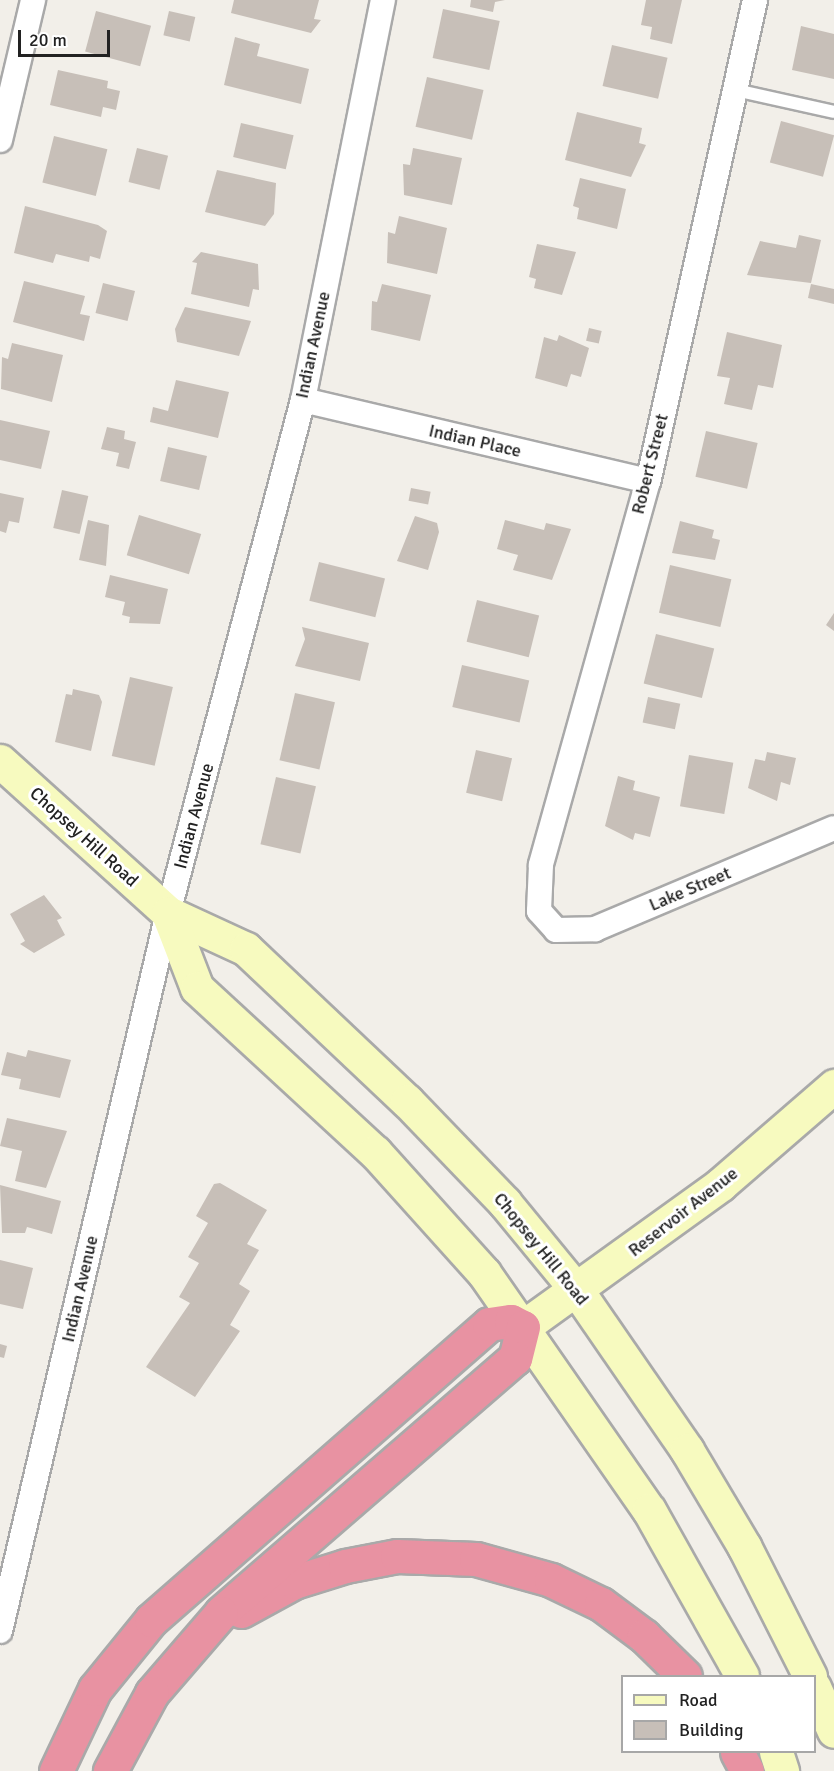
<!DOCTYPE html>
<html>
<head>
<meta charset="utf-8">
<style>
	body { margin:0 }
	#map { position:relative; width:834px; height:1771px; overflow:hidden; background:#f2efe9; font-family:Signika,sans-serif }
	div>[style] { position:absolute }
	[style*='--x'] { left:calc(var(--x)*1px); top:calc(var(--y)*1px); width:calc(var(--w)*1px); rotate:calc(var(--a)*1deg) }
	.building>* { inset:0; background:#c7bfb8; transform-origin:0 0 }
	.roads { filter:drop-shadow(2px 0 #a9a9a9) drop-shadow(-2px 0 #a9a9a9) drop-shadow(0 2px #a9a9a9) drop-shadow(0 -2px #a9a9a9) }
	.service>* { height:12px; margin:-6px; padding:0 6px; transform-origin:6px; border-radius:6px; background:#fff }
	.minor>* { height:24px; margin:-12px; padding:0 12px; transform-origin:12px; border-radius:12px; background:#fff }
	.secondary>* { height:33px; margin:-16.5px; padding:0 16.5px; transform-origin:16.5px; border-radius:16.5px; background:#f7fabf }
	.motorway>* { height:33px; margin:-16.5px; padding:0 16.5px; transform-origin:16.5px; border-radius:16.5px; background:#e892a2 }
	span { translate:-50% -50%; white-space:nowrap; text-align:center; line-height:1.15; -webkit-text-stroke:6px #fff; paint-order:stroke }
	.street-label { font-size:18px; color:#222 }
	.legend { position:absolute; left:621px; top:1675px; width:195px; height:78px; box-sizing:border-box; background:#fff; border:2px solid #a7a7a7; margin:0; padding:8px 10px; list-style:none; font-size:18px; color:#222 }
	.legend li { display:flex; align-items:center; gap:12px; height:30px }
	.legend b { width:30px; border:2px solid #a7a7a7 }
	.scale { position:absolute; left:18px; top:30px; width:92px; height:27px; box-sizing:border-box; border:3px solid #222; border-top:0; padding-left:8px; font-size:18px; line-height:21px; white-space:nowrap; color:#222; -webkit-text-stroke:4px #fff; paint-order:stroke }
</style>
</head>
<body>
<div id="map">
	<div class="building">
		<div style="clip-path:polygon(234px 0,319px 0,314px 19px,321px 20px,311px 33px,231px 13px)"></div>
		<div style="clip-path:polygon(471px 0,505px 0,495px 2px,493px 12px,470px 7px)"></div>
		<div style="clip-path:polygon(646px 0,682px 0,672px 44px,650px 39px,652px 27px,641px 25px)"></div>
		<div style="left:443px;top:9px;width:58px;height:50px;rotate:12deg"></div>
		<div style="left:96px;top:11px;width:57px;height:42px;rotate:15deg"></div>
		<div style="left:169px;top:11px;width:27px;height:25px;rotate:13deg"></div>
		<div style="clip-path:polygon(801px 26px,834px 34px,834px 79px,792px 70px)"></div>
		<div style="clip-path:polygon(235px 37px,260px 44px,257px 56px,309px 69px,301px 104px,224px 85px)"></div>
		<div style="left:612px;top:45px;width:57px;height:42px;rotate:13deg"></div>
		<div style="clip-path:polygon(58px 70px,108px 81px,107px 88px,120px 91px,116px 110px,103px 107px,101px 117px,50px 105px)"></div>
		<div style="left:427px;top:77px;width:58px;height:51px;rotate:13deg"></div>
		<div style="clip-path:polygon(577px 112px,642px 128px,639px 143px,646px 145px,631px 177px,565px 160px)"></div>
		<div style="left:781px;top:121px;width:55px;height:43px;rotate:15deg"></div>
		<div style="left:241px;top:123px;width:54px;height:35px;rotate:13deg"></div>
		<div style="left:54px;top:136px;width:55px;height:48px;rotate:14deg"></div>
		<div style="left:137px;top:148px;width:32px;height:35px;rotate:14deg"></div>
		<div style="clip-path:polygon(413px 148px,462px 158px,452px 205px,404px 195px,403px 164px,410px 165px)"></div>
		<div style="clip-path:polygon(217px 170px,276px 183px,274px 214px,265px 226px,205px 212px)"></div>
		<div style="clip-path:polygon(580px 178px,626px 189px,617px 229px,577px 219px,579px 208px,573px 206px)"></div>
		<div style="clip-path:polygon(25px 206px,98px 225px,107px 231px,100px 259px,90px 256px,89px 262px,56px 254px,53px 263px,14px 253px)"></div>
		<div style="clip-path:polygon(399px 216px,447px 228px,437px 274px,387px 263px,388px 232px,395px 234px)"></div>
		<div style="clip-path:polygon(799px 235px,821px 240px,811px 283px,747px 275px,760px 241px,796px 248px)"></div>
		<div style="clip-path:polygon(537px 244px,576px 252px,562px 295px,534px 288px,536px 279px,529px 277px)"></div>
		<div style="clip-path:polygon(201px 252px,258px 264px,259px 290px,253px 289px,249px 307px,191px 294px,197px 263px,192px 262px)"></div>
		<div style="clip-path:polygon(24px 281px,85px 296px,80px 314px,90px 316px,84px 341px,13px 322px)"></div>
		<div style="left:103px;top:283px;width:33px;height:31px;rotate:14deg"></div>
		<div style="clip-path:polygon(382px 284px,431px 295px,420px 341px,371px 330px,372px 301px,377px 302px)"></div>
		<div style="clip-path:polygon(811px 284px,834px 289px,834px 304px,808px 298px)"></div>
		<div style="clip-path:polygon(185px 307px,251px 321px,239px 356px,177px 342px,175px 329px)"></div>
		<div style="left:589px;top:328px;width:13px;height:13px;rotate:13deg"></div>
		<div style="clip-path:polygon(727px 332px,782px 345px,773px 388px,758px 385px,752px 410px,724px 404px,730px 378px,717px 376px)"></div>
		<div style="clip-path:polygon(559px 335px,589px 348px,581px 377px,571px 374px,567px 387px,535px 378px,544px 337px,557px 341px)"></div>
		<div style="clip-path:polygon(12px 343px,63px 355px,52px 402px,1px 389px,2px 357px,8px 359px)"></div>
		<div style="clip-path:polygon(176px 380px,229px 392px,218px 438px,150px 422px,153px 407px,168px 411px)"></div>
		<div style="clip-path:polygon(0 420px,50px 431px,41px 469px,0 460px)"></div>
		<div style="clip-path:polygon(107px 427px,125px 431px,124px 439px,136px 442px,129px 469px,116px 466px,119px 453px,101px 449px)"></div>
		<div style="left:706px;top:431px;width:53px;height:47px;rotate:13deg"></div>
		<div style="left:168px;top:447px;width:40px;height:35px;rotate:13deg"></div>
		<div style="left:411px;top:488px;width:20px;height:13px;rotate:11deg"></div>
		<div style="left:62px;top:490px;width:27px;height:39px;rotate:13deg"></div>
		<div style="clip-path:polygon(0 493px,24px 498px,19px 523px,9px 521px,6px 533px,0 531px)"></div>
		<div style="left:139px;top:515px;width:65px;height:42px;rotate:17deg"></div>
		<div style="clip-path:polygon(415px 516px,437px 523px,439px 532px,428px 570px,397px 561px)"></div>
		<div style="clip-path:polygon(88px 520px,109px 525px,106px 566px,79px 560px)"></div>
		<div style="clip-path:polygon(505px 520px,544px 530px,546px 523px,571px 529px,552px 580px,513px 570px,518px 555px,497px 549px)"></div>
		<div style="clip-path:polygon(680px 521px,714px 530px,712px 538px,720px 540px,715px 560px,672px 553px)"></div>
		<div style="left:319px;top:562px;width:68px;height:40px;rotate:14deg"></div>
		<div style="left:670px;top:565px;width:63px;height:49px;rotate:13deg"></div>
		<div style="clip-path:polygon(110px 575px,168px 589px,160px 624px,129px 623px,130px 617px,122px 615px,125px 602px,105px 597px)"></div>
		<div style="left:477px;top:600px;width:64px;height:43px;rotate:14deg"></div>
		<div style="clip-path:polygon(834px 613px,834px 631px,826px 625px)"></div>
		<div style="clip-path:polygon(302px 627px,369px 643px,360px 681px,295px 666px,305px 639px)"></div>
		<div style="left:656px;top:634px;width:60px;height:51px;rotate:14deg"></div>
		<div style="left:462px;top:665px;width:69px;height:43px;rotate:13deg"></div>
		<div style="left:130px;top:677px;width:44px;height:81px;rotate:13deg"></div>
		<div style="clip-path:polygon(73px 689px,99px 695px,102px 702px,91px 751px,55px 742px,66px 694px,72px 695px)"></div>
		<div style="left:295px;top:693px;width:41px;height:69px;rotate:13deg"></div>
		<div style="left:648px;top:697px;width:33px;height:26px;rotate:12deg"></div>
		<div style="left:476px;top:750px;width:37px;height:44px;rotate:13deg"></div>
		<div style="clip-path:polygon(767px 752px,796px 758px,790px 785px,781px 782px,777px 801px,748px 788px,755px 759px,765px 761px)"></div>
		<div style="left:689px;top:755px;width:45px;height:52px;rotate:10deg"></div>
		<div style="clip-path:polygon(618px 776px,635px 781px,633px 790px,660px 797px,650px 837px,635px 833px,633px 840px,605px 826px)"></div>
		<div style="left:276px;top:777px;width:41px;height:69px;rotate:13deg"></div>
		<div style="clip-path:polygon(44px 895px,62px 918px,57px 920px,65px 935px,34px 953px,20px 944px,25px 941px,10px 914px)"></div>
		<div style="clip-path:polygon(28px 1050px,71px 1060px,60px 1098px,19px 1089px,21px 1079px,1px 1075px,7px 1052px,26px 1057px)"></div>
		<div style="clip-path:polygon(7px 1118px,67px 1131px,46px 1188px,15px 1181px,22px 1151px,0 1146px)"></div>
		<div style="clip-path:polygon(220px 1183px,267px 1210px,247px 1244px,259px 1250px,239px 1284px,250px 1291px,230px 1325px,240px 1331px,195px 1397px,146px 1367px,190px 1303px,179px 1297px,199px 1263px,188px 1257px,208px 1223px,196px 1216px,214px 1184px)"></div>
		<div style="clip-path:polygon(0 1185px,61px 1201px,52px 1234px,27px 1227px,25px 1233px,2px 1233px)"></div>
		<div style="clip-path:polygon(0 1260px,33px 1268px,23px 1309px,0 1304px)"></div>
		<div style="clip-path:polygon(0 1344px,7px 1346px,4px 1358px,0 1357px)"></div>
	</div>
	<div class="roads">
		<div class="service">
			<div style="--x:735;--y:90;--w:101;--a:12.5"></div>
		</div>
		<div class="minor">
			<div style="--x:755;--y:0;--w:493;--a:102.5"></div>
			<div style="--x:648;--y:481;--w:399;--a:105.6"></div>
			<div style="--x:541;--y:865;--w:46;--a:92.5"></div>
			<div style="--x:539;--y:911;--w:25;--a:48"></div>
			<div style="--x:556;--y:930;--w:39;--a:-1"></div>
			<div style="--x:595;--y:929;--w:259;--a:-22.9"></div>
			<div style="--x:0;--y:140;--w:144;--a:-76.7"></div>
			<div style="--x:303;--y:400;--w:354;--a:13.2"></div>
			<div style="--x:0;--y:1631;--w:737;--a:-76.83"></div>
			<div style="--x:168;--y:913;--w:530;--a:-75.26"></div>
			<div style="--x:303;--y:400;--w:408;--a:-78.7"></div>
		</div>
		<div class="secondary">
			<div style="--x:0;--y:761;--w:227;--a:42.1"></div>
			<div style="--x:168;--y:913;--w:86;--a:24.8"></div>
			<div style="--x:246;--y:949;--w:221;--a:43.4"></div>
			<div style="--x:407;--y:1101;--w:141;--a:46.1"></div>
			<div style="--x:505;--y:1203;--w:115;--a:50.6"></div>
			<div style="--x:578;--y:1292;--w:192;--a:55.4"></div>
			<div style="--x:687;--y:1450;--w:112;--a:59.3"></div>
			<div style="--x:744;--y:1546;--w:146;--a:63.1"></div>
			<div style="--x:168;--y:913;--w:80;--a:68.9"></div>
			<div style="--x:197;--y:988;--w:242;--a:42.7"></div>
			<div style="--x:375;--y:1152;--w:163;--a:48"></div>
			<div style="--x:484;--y:1273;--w:289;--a:55.2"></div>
			<div style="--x:649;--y:1510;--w:190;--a:60.7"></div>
			<div style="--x:523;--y:1327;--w:244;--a:-35.8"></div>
			<div style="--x:721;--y:1184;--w:150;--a:-40.9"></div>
			<div style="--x:814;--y:1687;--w:48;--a:65.6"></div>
			<div style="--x:776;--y:1752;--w:20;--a:72"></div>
		</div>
		<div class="motorway">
			<div style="--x:241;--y:1611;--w:60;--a:-28.7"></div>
			<div style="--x:294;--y:1582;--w:53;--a:-17.4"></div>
			<div style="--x:345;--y:1566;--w:53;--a:-10.9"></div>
			<div style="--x:397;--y:1556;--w:79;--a:2.2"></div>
			<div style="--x:476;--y:1559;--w:78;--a:15.6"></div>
			<div style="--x:551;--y:1580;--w:55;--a:25.6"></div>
			<div style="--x:601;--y:1604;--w:54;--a:36.7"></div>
			<div style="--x:644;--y:1636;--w:57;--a:44.3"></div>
			<div style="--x:737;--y:1752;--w:21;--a:62"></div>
			<div style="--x:56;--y:1771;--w:91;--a:-64.6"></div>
			<div style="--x:95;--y:1689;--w:89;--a:-50.9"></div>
			<div style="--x:151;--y:1620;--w:449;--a:-41.2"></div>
			<div style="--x:489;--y:1324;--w:22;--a:-8"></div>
			<div style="--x:511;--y:1321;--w:13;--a:27"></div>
			<div style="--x:523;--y:1327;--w:32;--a:104"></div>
			<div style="--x:515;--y:1358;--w:389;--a:139.1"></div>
			<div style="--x:221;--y:1613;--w:106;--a:130.8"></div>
			<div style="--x:152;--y:1693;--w:89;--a:118.3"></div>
		</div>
	</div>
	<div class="street-label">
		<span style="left:313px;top:345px;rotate:-78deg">Indian Avenue</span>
		<span style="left:475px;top:441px;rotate:13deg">Indian Place</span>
		<span style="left:650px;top:464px;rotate:-76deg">Robert Street</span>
		<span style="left:194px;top:816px;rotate:-75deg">Indian Avenue</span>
		<span style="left:84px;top:837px;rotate:42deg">Chopsey Hill Road</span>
		<span style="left:690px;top:889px;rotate:-23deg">Lake Street</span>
		<span style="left:683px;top:1212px;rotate:-38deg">Reservoir Avenue</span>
		<span style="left:541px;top:1249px;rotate:51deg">Chopsey Hill Road</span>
		<span style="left:80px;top:1289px;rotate:-77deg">Indian Avenue</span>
	</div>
	<ul class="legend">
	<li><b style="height:8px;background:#f7fabf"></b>Road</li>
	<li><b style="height:16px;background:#c7bfb8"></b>Building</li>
	</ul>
	<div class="scale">20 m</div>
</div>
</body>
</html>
